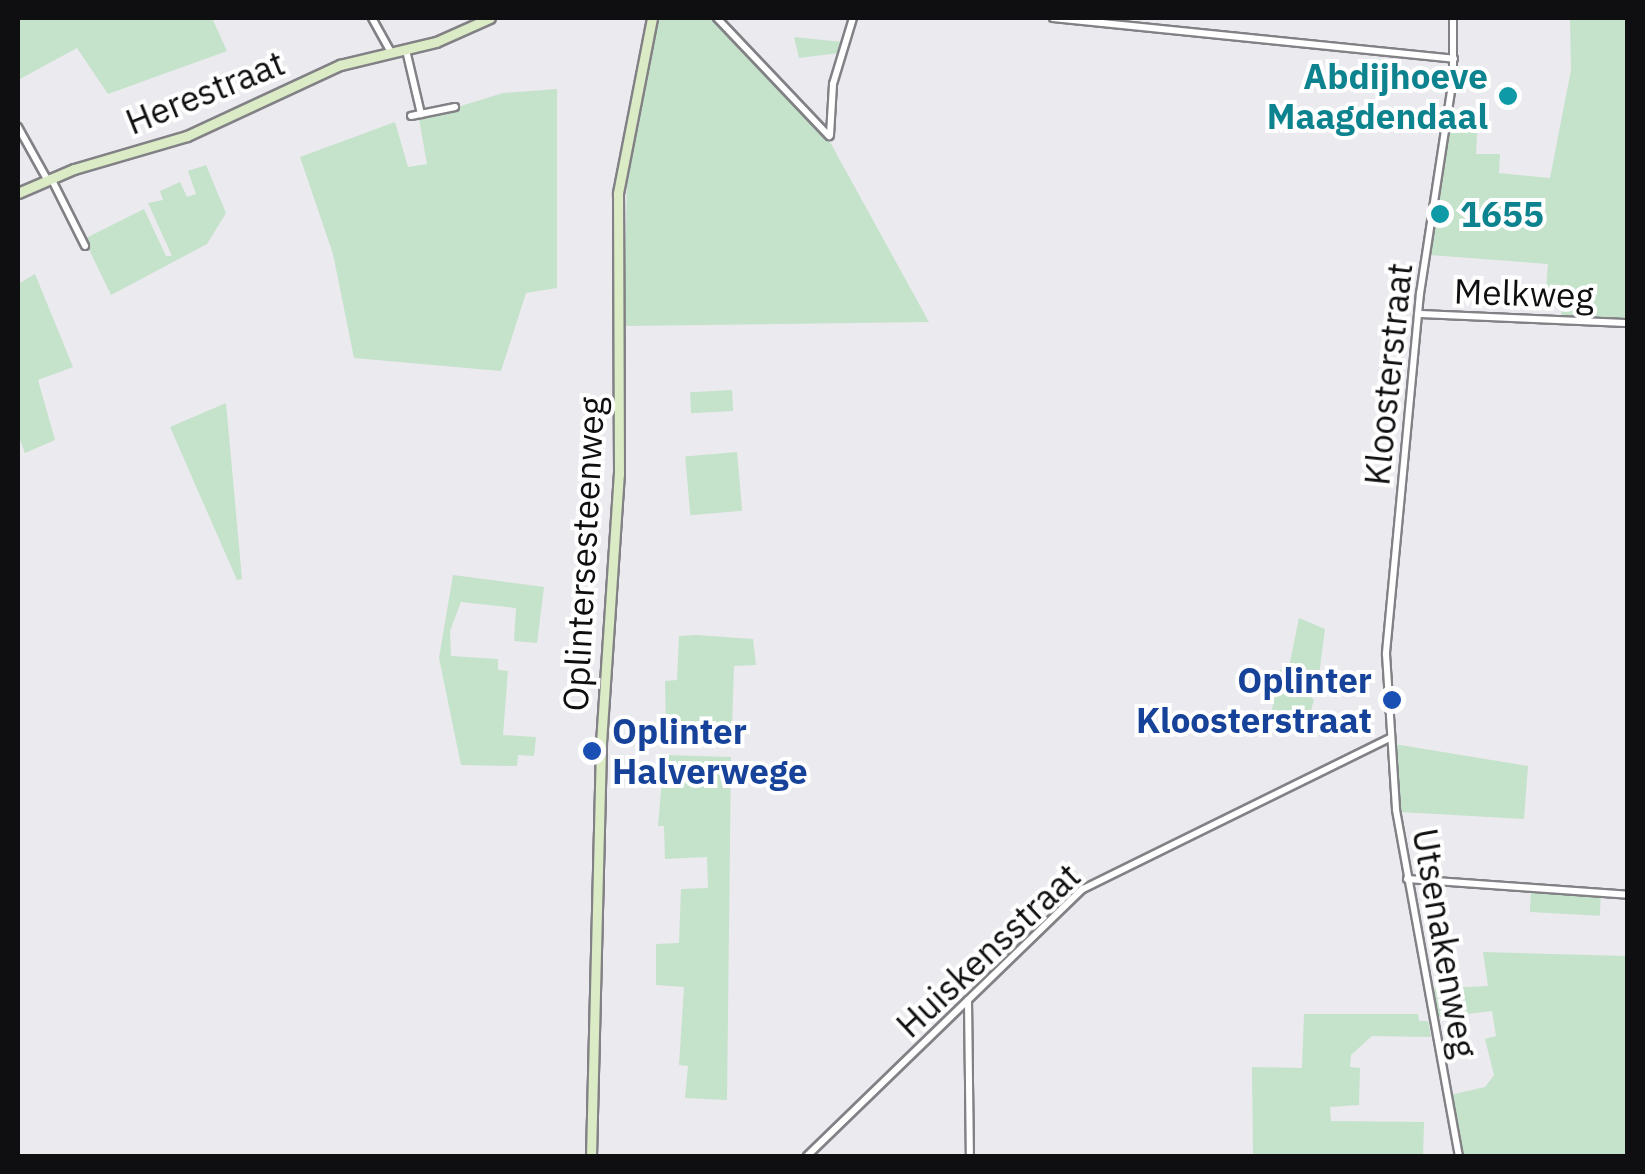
<!DOCTYPE html>
<html>
<head>
<meta charset="utf-8">
<style>
	body { margin:0 }
	#map { position:relative; width:1645px; height:1174px; overflow:hidden; background:#ebeaef; font-family:"IBM Plex Sans",sans-serif }
	div>[style] { position:absolute }
	[style*='--x'] { left:calc(var(--x)*1px); top:calc(var(--y)*1px); width:calc(var(--w)*1px); rotate:calc(var(--a)*1deg) }
	.green>* { inset:0; background:#c5e2cb; transform-origin:0 0 }
	.roads { filter:drop-shadow(2px 0 #828186) drop-shadow(-2px 0 #828186) drop-shadow(0 2px #828186) drop-shadow(0 -2px #828186) }
	.street>* { height:6px; margin:-3px; padding:0 3px; transform-origin:3px; border-radius:3px; background:#fff }
	.secondary>* { height:9px; margin:-4.5px; padding:0 4.5px; transform-origin:4.5px; border-radius:4.5px; background:#dbebc5 }
	.dots>* { width:28px; height:28px; translate:-50% -50%; box-sizing:border-box; border:5px solid #fff; border-radius:50% }
	span { translate:-50% -50%; white-space:nowrap; text-align:center; line-height:1.15; -webkit-text-stroke:8px #fff; paint-order:stroke }
	.culture-label { font-size:35px; color:#0d838f; font-weight:700 }
	.right { translate:-100% -50%; text-align:right }
	.left { translate:0 -50%; text-align:left }
	.street-label { font-size:35px; color:#0f0e10 }
	.transit-label { font-size:35px; color:#164399; font-weight:700 }
	.frame { position:absolute; inset:0; border:20px solid #0f0e10; pointer-events:none }
</style>
</head>
<body>
<div id="map">
	<div class="green">
		<div style="clip-path:polygon(18px 18px,212px 18px,227px 51px,108px 94px,77px 48px,18px 80px)"></div>
		<div style="clip-path:polygon(658px 18px,714px 18px,830px 142px,929px 322px,624px 326px,627px 181px)"></div>
		<div style="clip-path:polygon(1570px 18px,1627px 18px,1627px 320px,1561px 318px,1562px 302px,1545px 301px,1548px 264px,1430px 255px,1450px 116px,1478px 118px,1476px 154px,1500px 154px,1499px 173px,1550px 178px,1571px 70px)"></div>
		<div style="clip-path:polygon(794px 37px,843px 42px,839px 53px,799px 58px)"></div>
		<div style="clip-path:polygon(557px 89px,557px 288px,526px 293px,501px 371px,354px 358px,333px 254px,300px 157px,395px 122px,408px 167px,427px 164px,419px 119px,503px 93px)"></div>
		<div style="clip-path:polygon(206px 165px,226px 213px,207px 244px,111px 295px,84px 239px,144px 209px,166px 256px,172px 256px,148px 203px,163px 200px,160px 191px,180px 182px,187px 197px,196px 194px,188px 171px)"></div>
		<div style="clip-path:polygon(35px 274px,73px 367px,38px 380px,55px 440px,25px 453px,18px 435px,18px 284px)"></div>
		<div style="left:732px;top:390px;width:21px;height:42px;rotate:87deg"></div>
		<div style="clip-path:polygon(226px 403px,242px 579px,237px 580px,170px 427px)"></div>
		<div style="left:737px;top:452px;width:59px;height:52px;rotate:85deg"></div>
		<div style="clip-path:polygon(453px 575px,544px 587px,537px 643px,514px 641px,516px 608px,461px 602px,450px 631px,451px 656px,498px 659px,498px 670px,508px 671px,503px 735px,536px 737px,534px 756px,518px 755px,517px 766px,461px 765px,439px 658px)"></div>
		<div style="clip-path:polygon(1299px 618px,1325px 629px,1316px 698px,1288px 672px)"></div>
		<div style="clip-path:polygon(696px 635px,753px 639px,756px 665px,734px 666px,732px 727px,666px 727px,665px 681px,677px 680px,679px 636px)"></div>
		<div style="clip-path:polygon(1280px 669px,1314px 700px,1309px 717px,1272px 710px)"></div>
		<div style="clip-path:polygon(1394px 744px,1528px 766px,1524px 819px,1400px 812px)"></div>
		<div style="clip-path:polygon(664px 755px,731px 757px,727px 1100px,685px 1098px,688px 1066px,679px 1065px,684px 987px,656px 985px,656px 944px,679px 943px,681px 889px,708px 888px,707px 857px,665px 859px,664px 826px,658px 826px)"></div>
		<div style="left:1531px;top:891px;width:70px;height:21px;rotate:3deg"></div>
		<div style="clip-path:polygon(1483px 952px,1627px 956px,1627px 1156px,1463px 1156px,1450px 1095px,1485px 1087px,1494px 1075px,1485px 1039px,1496px 1036px,1492px 1011px,1435px 1018px,1429px 989px,1488px 986px)"></div>
		<div style="clip-path:polygon(1304px 1014px,1418px 1014px,1419px 1021px,1428px 1021px,1431px 1037px,1372px 1036px,1351px 1055px,1350px 1067px,1360px 1068px,1359px 1105px,1330px 1107px,1331px 1121px,1424px 1122px,1423px 1156px,1253px 1156px,1252px 1067px,1302px 1068px)"></div>
	</div>
	<div class="roads">
		<div class="street">
			<div style="--x:372;--y:18;--w:38;--a:61"></div>
			<div style="--x:717;--y:18;--w:163;--a:46.5"></div>
			<div style="--x:1053;--y:18;--w:403;--a:5.8"></div>
			<div style="--x:1453;--y:18;--w:60;--a:90"></div>
			<div style="--x:1453;--y:78;--w:218;--a:98.7"></div>
			<div style="--x:1420;--y:293;--w:363;--a:95.4"></div>
			<div style="--x:1386;--y:654;--w:156;--a:86.3"></div>
			<div style="--x:1396;--y:810;--w:352;--a:79.7"></div>
			<div style="--x:406;--y:50;--w:66;--a:76.8"></div>
			<div style="--x:411;--y:116;--w:45;--a:-11.6"></div>
			<div style="--x:18;--y:127;--w:60;--a:60.9"></div>
			<div style="--x:830;--y:135;--w:51;--a:-86.6"></div>
			<div style="--x:833;--y:84;--w:69;--a:-73.1"></div>
			<div style="--x:51;--y:178;--w:76;--a:63.4"></div>
			<div style="--x:1418;--y:314;--w:210;--a:2.5"></div>
			<div style="--x:1407;--y:879;--w:222;--a:4.1"></div>
			<div style="--x:968;--y:1000;--w:156;--a:89.3"></div>
			<div style="--x:807;--y:1156;--w:384;--a:-44.1"></div>
			<div style="--x:1083;--y:889;--w:342;--a:-26.2"></div>
		</div>
		<div class="secondary">
			<div style="--x:18;--y:193;--w:61;--a:-23.2"></div>
			<div style="--x:74;--y:169;--w:118;--a:-16.3"></div>
			<div style="--x:187;--y:136;--w:169;--a:-24.9"></div>
			<div style="--x:340;--y:65;--w:99;--a:-13.5"></div>
			<div style="--x:436;--y:42;--w:59;--a:-24"></div>
			<div style="--x:591;--y:1156;--w:413;--a:-88.6"></div>
			<div style="--x:601;--y:743;--w:270;--a:-86.2"></div>
			<div style="--x:619;--y:474;--w:281;--a:-90.2"></div>
			<div style="--x:618;--y:193;--w:178;--a:-79"></div>
		</div>
	</div>
	<div class="dots">
		<div style="left:1508px;top:96px;background:#0f9aa8"></div>
		<div style="left:1440px;top:214px;background:#0f9aa8"></div>
		<div style="left:1392px;top:700px;background:#1a4fb4"></div>
		<div style="left:592px;top:751px;background:#1a4fb4"></div>
	</div>
	<div class="culture-label">
		<span class="right" style="left:1488px;top:96px">Abdijhoeve<br>Maagdendaal</span>
		<span class="left" style="left:1460px;top:214px">1655</span>
	</div>
	<div class="street-label">
		<span style="left:205px;top:92px;rotate:-22deg">Herestraat</span>
		<span style="left:1524px;top:293px;rotate:2deg">Melkweg</span>
		<span style="left:1388px;top:374px;rotate:-84deg">Kloosterstraat</span>
		<span style="left:583px;top:554px;rotate:-87deg">Oplintersesteenweg</span>
		<span style="left:1445px;top:943px;rotate:80deg">Utsenakenweg</span>
		<span style="left:988px;top:950px;rotate:-43deg">Huiskensstraat</span>
	</div>
	<div class="transit-label">
		<span class="right" style="left:1372px;top:700px">Oplinter<br>Kloosterstraat</span>
		<span class="left" style="left:612px;top:751px">Oplinter<br>Halverwege</span>
	</div>
	<div class="frame"></div>
</div>
</body>
</html>
